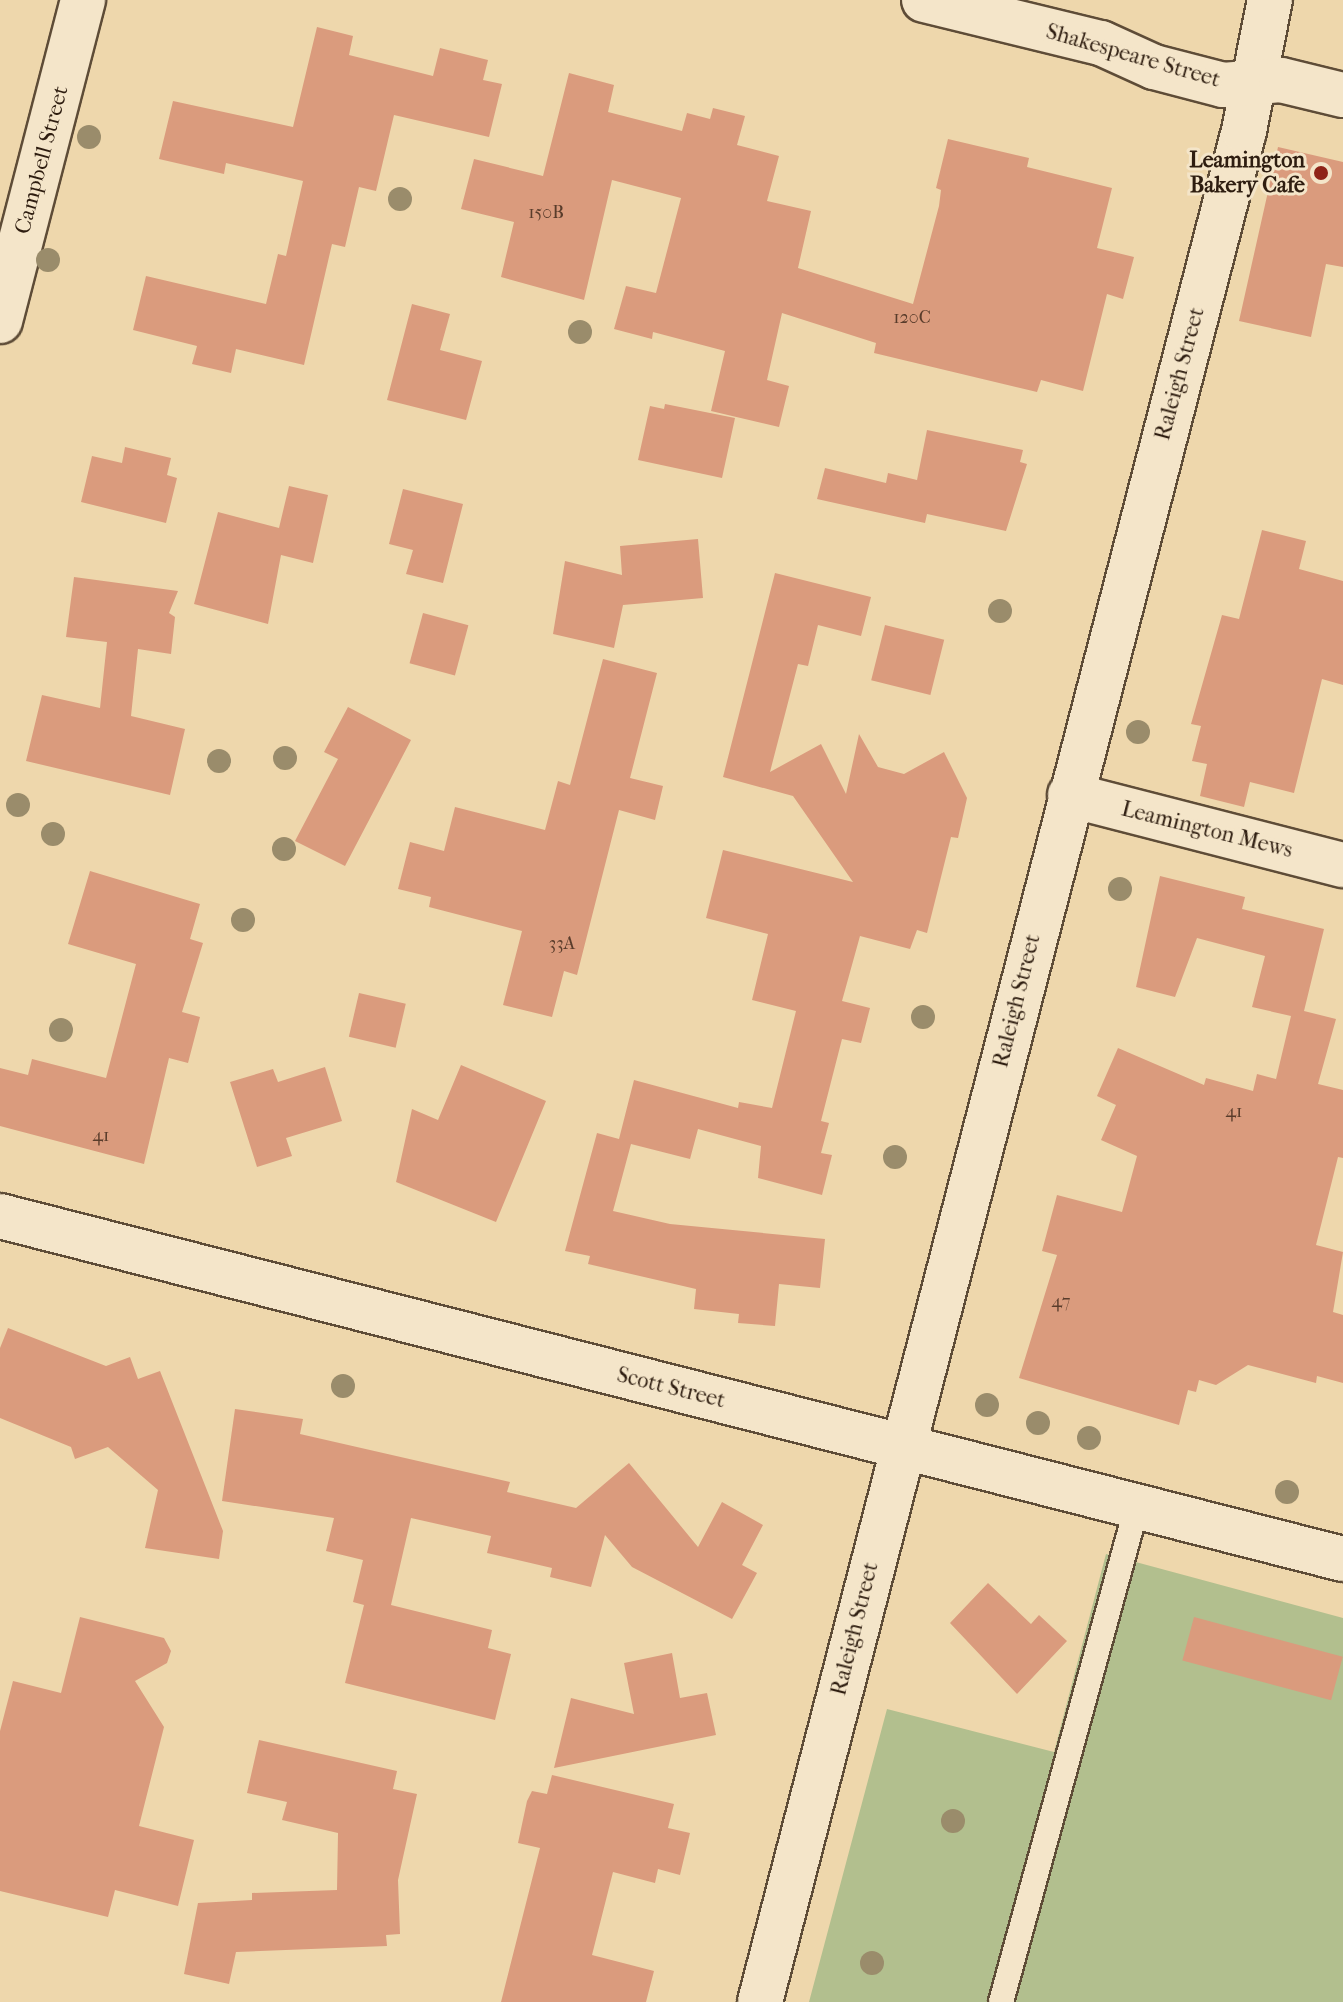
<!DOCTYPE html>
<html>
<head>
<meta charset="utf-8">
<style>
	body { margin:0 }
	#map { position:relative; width:1343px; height:2002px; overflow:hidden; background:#eed7ac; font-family:"IM FELL French Canon",serif }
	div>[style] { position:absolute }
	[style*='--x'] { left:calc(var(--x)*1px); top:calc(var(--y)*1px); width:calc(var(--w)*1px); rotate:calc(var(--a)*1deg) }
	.green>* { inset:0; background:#b2bf8e }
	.building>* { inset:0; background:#da9b7d; transform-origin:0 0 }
	.roads { filter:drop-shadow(2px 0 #5e4c37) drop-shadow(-2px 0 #5e4c37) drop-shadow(0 2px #5e4c37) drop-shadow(0 -2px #5e4c37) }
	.service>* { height:24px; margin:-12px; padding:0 12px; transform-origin:12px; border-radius:12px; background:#f4e5c9 }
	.minor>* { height:44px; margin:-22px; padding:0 22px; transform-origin:22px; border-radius:22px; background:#f4e5c9 }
	.secondary>* { height:44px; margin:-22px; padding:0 22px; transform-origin:22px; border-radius:22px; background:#f4e5c9 }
	.trees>* { width:24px; height:24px; margin:-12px; border-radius:50%; background:#9a8c6b }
	.dots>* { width:22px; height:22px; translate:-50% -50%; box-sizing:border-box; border:4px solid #f4e5c9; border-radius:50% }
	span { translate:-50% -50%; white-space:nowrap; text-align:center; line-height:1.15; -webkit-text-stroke:6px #f4e5c9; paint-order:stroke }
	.number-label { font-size:18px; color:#593c2b }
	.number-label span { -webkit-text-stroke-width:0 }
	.street-label { font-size:22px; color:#2e1d10 }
	.poi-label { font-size:22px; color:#2e1d10; font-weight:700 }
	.right { translate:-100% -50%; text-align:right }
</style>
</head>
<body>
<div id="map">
	<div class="green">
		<div style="clip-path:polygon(1106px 1554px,1343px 1618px,1343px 2002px,809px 2002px,887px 1709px,1054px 1752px)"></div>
	</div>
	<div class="building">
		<div style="clip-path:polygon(317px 27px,353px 36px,349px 55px,433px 76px,440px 48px,488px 60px,483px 80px,502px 84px,489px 137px,394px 115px,376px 191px,359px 187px,345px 247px,332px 244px,304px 365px,236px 349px,231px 373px,192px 364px,197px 346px,133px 330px,146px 276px,266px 304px,278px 254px,286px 256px,303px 181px,226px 163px,224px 174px,159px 159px,173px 101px,293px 127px)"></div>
		<div style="clip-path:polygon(569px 73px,614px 85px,608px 112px,682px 131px,687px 113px,710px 119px,713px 108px,745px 116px,737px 145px,779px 156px,767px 201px,811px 211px,798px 268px,913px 304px,939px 206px,941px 190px,936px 188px,948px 139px,1029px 158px,1027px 167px,1112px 188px,1097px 248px,1134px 257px,1123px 299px,1107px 294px,1083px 391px,1041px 380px,1037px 392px,874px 353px,876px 343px,782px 313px,767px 380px,789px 386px,779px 427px,711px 411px,725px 351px,653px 332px,652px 339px,614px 329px,626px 286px,656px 293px,681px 198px,612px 180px,584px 300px,501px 277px,514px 222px,461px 209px,474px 159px,543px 176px)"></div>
		<div style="clip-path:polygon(1278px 147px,1343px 162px,1343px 267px,1326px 264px,1311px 337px,1239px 321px)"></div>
		<div style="clip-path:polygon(412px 304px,450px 314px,440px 350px,482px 361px,466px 420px,387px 400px)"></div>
		<div style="clip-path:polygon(665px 404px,735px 418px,722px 478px,638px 460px,650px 406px,664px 409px)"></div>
		<div style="clip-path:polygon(927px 430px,1023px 450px,1020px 462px,1027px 464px,1006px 531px,927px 514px,925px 523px,817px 499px,825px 468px,886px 483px,888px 473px,917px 480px)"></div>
		<div style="clip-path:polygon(125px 447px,171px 458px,167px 475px,177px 478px,166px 523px,81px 502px,92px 456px,122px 463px)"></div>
		<div style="clip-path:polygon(289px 486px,328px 495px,313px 563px,281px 555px,268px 624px,194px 604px,218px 512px,279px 528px)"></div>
		<div style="clip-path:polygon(403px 489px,463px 504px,443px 583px,406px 574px,413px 550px,389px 544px)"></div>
		<div style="clip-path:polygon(1262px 530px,1306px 541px,1299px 569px,1343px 581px,1343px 685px,1322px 679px,1294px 793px,1250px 782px,1244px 807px,1200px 796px,1207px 764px,1192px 761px,1201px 726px,1191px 724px,1222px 615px,1239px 619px)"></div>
		<div style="clip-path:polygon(698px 539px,703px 598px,623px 605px,614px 648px,553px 634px,565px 561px,622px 575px,620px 546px)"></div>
		<div style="clip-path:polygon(775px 573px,871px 597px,861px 636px,818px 625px,808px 666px,798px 664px,770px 772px,821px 744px,846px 794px,859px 734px,878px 767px,904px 774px,944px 752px,967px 798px,958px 838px,951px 837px,927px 933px,917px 930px,910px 949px,860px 936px,842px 1001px,870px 1008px,861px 1043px,842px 1039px,821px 1121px,829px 1123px,821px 1153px,832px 1155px,822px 1195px,758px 1178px,761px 1146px,698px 1129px,690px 1159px,631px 1144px,613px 1211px,670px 1224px,825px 1239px,820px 1288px,779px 1284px,775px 1326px,738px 1323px,739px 1314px,694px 1309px,696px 1289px,588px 1264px,590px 1256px,565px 1251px,597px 1133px,619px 1139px,634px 1080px,738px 1108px,739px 1102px,772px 1108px,796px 1011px,752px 1000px,768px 934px,706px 918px,723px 850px,853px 882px,793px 796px,723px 777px)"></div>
		<div style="clip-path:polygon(74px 577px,178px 591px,169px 613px,175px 617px,171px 654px,138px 649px,131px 716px,185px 729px,170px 795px,26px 761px,42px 695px,100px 708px,107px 642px,66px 637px)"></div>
		<div style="left:423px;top:613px;width:47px;height:52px;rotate:15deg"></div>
		<div style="left:885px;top:625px;width:61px;height:57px;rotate:14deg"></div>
		<div style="clip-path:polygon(603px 659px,657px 673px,630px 778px,663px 786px,655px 820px,619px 810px,577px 975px,564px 971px,552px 1017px,503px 1005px,522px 931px,429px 907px,431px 897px,398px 889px,410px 842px,444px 851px,455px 807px,545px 830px,558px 781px,570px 785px)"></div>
		<div style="clip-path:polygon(348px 707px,411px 740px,345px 866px,295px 841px,338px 759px,324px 752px)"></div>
		<div style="clip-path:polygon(90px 871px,200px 904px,190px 939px,203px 943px,182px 1012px,200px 1017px,188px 1063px,169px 1058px,144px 1164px,0 1126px,0 1068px,28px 1075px,32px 1059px,106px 1078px,136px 964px,68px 944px)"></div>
		<div style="clip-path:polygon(1160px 876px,1245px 897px,1242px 909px,1324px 929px,1304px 1011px,1336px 1019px,1318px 1084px,1343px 1090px,1343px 1158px,1338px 1157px,1316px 1245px,1343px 1252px,1333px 1312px,1343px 1315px,1343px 1383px,1317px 1376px,1316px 1383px,1248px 1365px,1216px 1385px,1199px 1380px,1196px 1392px,1188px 1390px,1179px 1425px,1019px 1378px,1057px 1255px,1042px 1251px,1057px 1195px,1122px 1212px,1137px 1156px,1101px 1140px,1116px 1105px,1097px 1096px,1118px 1048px,1204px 1085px,1206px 1078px,1253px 1091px,1257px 1074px,1276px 1079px,1291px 1016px,1252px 1007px,1265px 956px,1197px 938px,1175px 997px,1136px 987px)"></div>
		<div style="left:359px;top:993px;width:48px;height:45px;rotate:13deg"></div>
		<div style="clip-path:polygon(461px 1065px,546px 1101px,496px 1222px,396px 1182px,412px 1109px,438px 1120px)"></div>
		<div style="clip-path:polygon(325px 1067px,342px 1121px,286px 1138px,292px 1156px,257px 1167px,230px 1082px,273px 1069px,278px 1082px)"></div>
		<div style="clip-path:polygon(8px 1328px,106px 1366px,130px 1357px,138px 1379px,160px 1371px,223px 1531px,219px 1559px,145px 1548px,158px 1490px,108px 1447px,75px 1459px,71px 1447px,0 1418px,0 1348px)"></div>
		<div style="clip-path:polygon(235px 1409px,303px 1419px,300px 1434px,510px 1482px,507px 1492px,576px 1508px,629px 1463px,698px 1547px,722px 1502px,763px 1525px,742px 1565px,757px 1573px,732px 1619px,632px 1567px,605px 1535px,591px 1587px,550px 1577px,552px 1568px,487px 1553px,491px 1536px,411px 1518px,391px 1605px,492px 1630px,488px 1648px,511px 1654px,495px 1720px,345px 1683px,364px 1605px,353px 1602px,363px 1560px,326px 1551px,334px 1518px,222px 1501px)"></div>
		<div style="clip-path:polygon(988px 1583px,1031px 1624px,1039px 1615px,1067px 1641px,1017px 1694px,950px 1623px)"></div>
		<div style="clip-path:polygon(80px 1617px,164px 1638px,171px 1651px,167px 1663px,135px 1681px,164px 1727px,139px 1826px,194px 1840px,178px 1906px,115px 1890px,108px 1917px,0 1891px,0 1731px,13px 1681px,61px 1693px)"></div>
		<div style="left:1194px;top:1617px;width:154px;height:45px;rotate:15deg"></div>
		<div style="clip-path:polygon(672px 1653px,680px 1698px,707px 1693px,716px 1735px,554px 1768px,571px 1698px,634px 1714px,624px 1663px)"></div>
		<div style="clip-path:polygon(259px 1740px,397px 1771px,393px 1789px,417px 1794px,398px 1880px,400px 1934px,386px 1935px,387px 1946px,236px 1952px,229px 1984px,184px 1974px,198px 1903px,252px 1900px,252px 1893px,337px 1890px,338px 1833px,282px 1820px,287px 1802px,247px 1793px)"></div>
		<div style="clip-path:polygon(552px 1775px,674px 1804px,668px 1828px,690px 1833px,680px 1875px,658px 1869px,655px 1883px,613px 1872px,592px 1955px,654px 1971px,646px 2002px,501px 2002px,540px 1848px,518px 1843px,527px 1801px,532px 1791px,547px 1794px)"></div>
	</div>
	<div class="roads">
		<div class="service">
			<div style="--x:1001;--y:2002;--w:514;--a:-74.67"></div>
		</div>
		<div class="minor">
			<div style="--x:0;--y:321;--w:332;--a:-75.5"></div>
			<div style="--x:1070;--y:795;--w:282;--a:14.4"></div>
			<div style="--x:0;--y:1216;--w:1386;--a:14.33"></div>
			<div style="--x:760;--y:2002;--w:1933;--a:-75.5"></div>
			<div style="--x:1244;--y:131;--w:134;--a:-78.8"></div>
		</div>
		<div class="secondary">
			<div style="--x:924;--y:0;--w:182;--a:13.7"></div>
			<div style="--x:1101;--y:43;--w:58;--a:24.4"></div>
			<div style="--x:1154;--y:67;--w:71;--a:14.6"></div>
			<div style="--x:1223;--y:85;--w:58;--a:-4.9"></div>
			<div style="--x:1281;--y:80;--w:64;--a:13.6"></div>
		</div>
	</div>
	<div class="trees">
		<div style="left:89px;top:137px"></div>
		<div style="left:400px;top:199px"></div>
		<div style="left:48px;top:260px"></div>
		<div style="left:580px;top:332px"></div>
		<div style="left:1000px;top:611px"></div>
		<div style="left:1138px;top:732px"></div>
		<div style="left:285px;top:758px"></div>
		<div style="left:219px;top:761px"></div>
		<div style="left:18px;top:805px"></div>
		<div style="left:53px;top:834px"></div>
		<div style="left:284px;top:849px"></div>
		<div style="left:1120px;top:889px"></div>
		<div style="left:243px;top:920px"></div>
		<div style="left:923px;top:1017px"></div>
		<div style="left:61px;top:1030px"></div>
		<div style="left:895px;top:1157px"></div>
		<div style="left:343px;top:1386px"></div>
		<div style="left:987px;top:1405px"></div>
		<div style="left:1038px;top:1423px"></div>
		<div style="left:1089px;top:1438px"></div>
		<div style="left:1287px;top:1492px"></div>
		<div style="left:953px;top:1821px"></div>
		<div style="left:872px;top:1963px"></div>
	</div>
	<div class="dots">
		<div style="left:1321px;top:173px;background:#8f2418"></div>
	</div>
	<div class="number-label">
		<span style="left:546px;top:213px">150B</span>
		<span style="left:912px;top:318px">120C</span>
		<span style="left:562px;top:944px">33A</span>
		<span style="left:1234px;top:1112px">41</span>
		<span style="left:101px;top:1136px">41</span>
		<span style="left:1061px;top:1302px">47</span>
	</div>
	<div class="street-label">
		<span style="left:1133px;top:56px;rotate:16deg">Shakespeare Street</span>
		<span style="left:42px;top:160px;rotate:-75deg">Campbell Street</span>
		<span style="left:1180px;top:374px;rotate:-75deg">Raleigh Street</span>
		<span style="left:1207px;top:830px;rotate:14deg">Leamington Mews</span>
		<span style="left:1017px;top:1001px;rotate:-76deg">Raleigh Street</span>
		<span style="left:671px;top:1388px;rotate:14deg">Scott Street</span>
		<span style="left:855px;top:1629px;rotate:-76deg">Raleigh Street</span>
	</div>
	<div class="poi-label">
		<span class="right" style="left:1305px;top:173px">Leamington<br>Bakery Cafe</span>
	</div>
</div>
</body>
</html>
